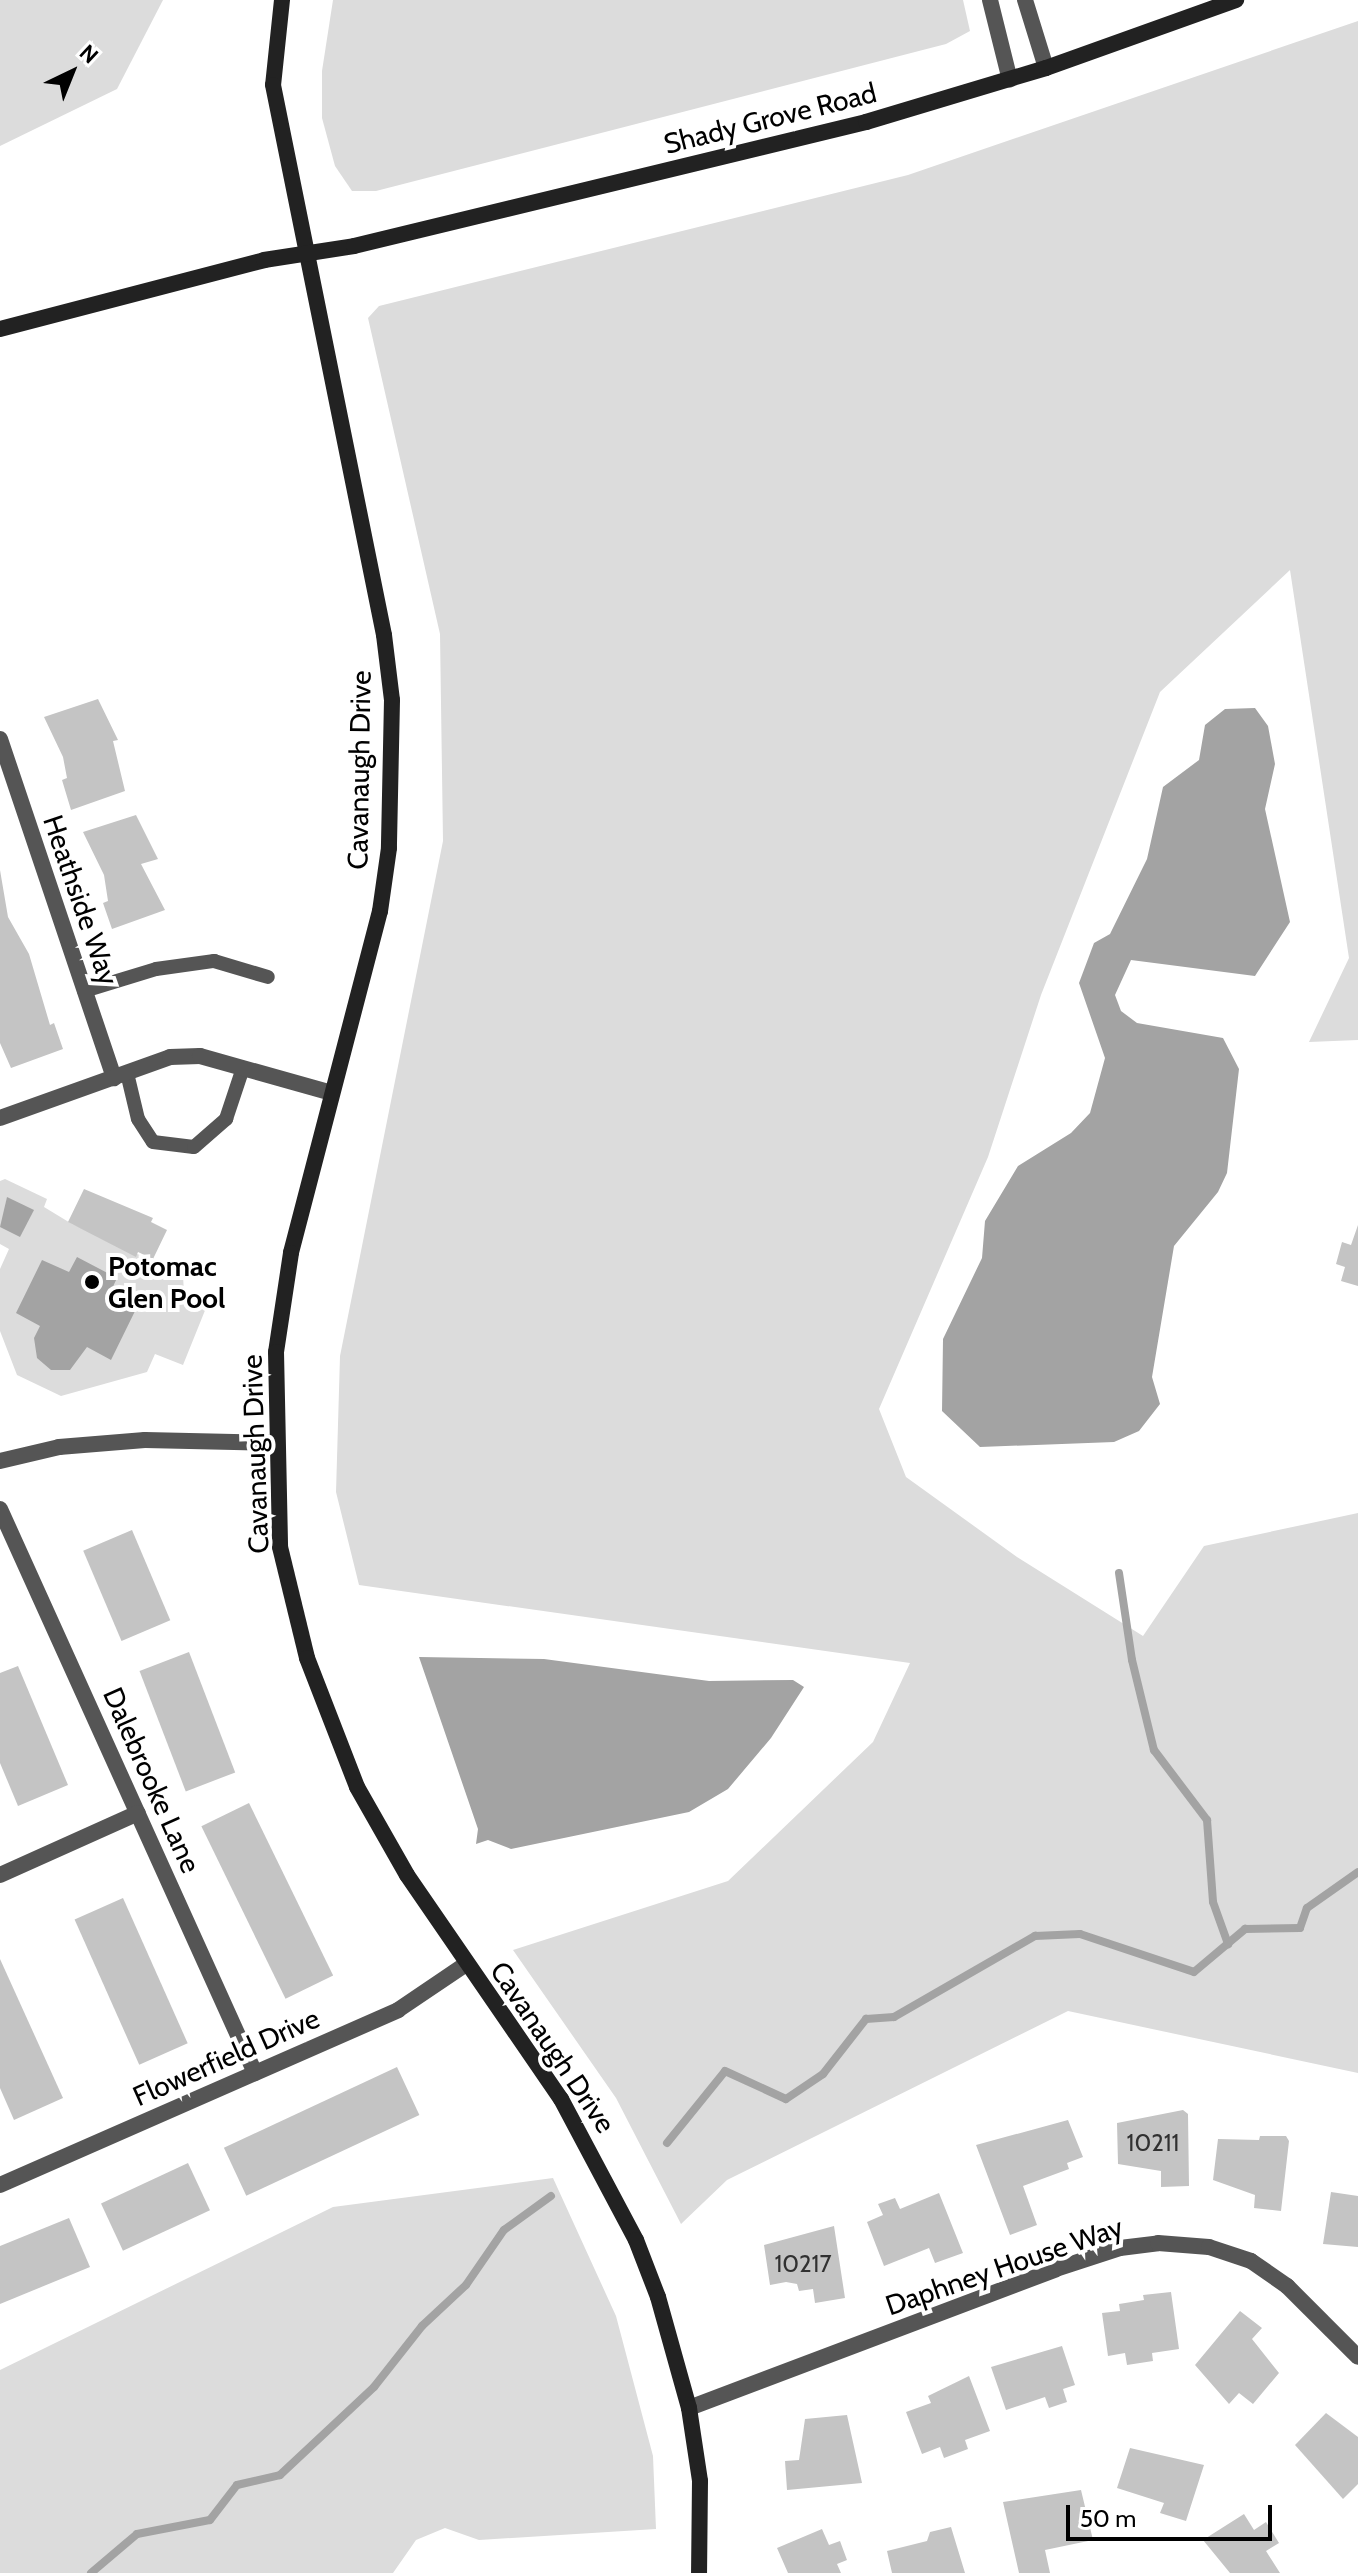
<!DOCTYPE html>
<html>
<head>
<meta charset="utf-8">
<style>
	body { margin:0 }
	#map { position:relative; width:1358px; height:2573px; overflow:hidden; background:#fff; font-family:Cabin,sans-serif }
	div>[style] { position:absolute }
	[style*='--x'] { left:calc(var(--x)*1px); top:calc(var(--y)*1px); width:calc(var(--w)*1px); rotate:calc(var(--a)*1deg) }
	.green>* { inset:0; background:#dcdcdc }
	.water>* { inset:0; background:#a3a3a3 }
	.stream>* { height:8px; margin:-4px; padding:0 4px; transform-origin:4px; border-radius:4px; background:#a3a3a3 }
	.building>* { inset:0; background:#c4c4c4; transform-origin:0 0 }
	.lane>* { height:14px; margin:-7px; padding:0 7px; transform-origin:7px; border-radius:7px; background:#555 }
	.street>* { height:16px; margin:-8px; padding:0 8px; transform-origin:8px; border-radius:8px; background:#555 }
	.secondary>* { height:16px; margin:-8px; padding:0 8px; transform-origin:8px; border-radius:8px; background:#222 }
	.dots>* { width:22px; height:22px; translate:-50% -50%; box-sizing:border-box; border:4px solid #fff; border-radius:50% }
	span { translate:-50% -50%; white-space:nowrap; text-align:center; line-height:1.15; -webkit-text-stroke:8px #fff; paint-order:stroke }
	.number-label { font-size:24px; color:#313131 }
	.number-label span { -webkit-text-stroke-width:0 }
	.street-label { font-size:28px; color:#000 }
	.poi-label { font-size:28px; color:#000; font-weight:700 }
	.left { translate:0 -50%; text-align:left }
	.north { position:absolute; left:32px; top:32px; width:80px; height:80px; -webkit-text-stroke:6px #fff; paint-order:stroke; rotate:43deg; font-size:22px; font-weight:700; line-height:32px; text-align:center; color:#000 }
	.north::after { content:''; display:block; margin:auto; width:28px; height:36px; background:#000; clip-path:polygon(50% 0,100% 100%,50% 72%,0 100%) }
	.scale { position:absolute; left:1066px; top:2505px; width:206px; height:36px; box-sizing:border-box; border:4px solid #000; border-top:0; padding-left:10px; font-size:24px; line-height:28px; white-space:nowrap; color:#000; -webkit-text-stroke:6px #fff; paint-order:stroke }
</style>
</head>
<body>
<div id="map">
	<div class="green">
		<div style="clip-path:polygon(0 0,163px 0,117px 89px,0 146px)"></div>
		<div style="clip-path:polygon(333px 0,963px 0,970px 31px,946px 44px,376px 191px,352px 191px,335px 166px,322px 118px,322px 71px)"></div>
		<div style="clip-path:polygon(1358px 21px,1358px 1040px,1309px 1042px,1349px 958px,1290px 570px,1160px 692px,1041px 995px,988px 1157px,879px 1409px,906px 1477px,1017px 1557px,1143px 1636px,1204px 1546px,1358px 1513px,1358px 2073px,1068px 2011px,727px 2180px,681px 2224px,616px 2098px,513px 1950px,728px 1881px,873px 1742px,910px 1663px,359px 1585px,336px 1492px,340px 1356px,443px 841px,440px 634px,368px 318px,379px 306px,908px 175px)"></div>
		<div style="clip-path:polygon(5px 1179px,47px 1199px,44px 1207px,72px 1224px,183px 1275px,184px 1293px,208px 1303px,183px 1365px,155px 1354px,147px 1372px,61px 1396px,17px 1375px,0 1331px,0 1269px,9px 1249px,0 1244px,0 1181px)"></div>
		<div style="clip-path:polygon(553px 2178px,616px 2316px,653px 2456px,656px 2529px,479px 2540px,445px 2528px,416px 2540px,393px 2573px,0 2573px,0 2370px,333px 2207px)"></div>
	</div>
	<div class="water">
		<div style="clip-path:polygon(1255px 708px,1268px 726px,1275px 764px,1265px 809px,1290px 922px,1255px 976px,1131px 960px,1115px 995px,1121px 1011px,1137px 1023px,1223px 1038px,1239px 1069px,1227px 1173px,1218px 1192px,1174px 1246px,1152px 1377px,1160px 1404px,1139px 1431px,1114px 1442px,980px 1447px,942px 1411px,943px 1339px,982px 1258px,985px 1221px,1018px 1166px,1071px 1133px,1090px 1113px,1105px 1058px,1079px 983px,1094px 943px,1110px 934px,1147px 859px,1163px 787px,1199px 760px,1205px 725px,1225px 709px)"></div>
		<div style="clip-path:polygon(7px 1197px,34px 1210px,20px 1237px,0 1227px)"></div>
		<div style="clip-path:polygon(77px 1257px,117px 1278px,110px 1293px,137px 1307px,111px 1360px,87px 1347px,70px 1370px,51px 1370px,37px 1358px,34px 1338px,40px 1326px,16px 1313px,42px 1260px,69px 1272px)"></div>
		<div style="clip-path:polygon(419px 1657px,544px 1659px,709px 1681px,793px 1680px,804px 1687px,771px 1738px,728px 1789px,689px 1812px,511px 1849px,488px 1840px,476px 1844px,478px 1829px)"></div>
	</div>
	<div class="stream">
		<div style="--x:1119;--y:1573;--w:88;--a:81.5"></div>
		<div style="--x:1132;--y:1660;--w:93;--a:76.3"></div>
		<div style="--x:1154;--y:1750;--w:88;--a:52.9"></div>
		<div style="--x:1207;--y:1820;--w:82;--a:85.8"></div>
		<div style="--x:1213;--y:1902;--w:45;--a:70.3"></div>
		<div style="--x:667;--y:2143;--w:92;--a:-51.1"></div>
		<div style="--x:725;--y:2071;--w:67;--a:24.7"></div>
		<div style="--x:786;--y:2099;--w:45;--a:-34"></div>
		<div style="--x:823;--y:2074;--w:70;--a:-52"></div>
		<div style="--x:866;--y:2019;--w:28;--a:-4"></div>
		<div style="--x:894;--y:2017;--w:163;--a:-29.9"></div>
		<div style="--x:1035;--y:1936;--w:45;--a:-2.5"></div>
		<div style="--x:1080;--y:1934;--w:120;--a:18.4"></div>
		<div style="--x:1194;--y:1972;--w:67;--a:-40.1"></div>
		<div style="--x:1245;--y:1929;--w:55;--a:-1"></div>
		<div style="--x:1300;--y:1928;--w:21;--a:-71"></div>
		<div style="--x:1307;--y:1908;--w:62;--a:-35.2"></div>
		<div style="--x:91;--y:2573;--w:60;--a:-40.3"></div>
		<div style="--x:137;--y:2534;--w:74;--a:-10.9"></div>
		<div style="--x:210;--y:2520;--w:44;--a:-52.4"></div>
		<div style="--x:237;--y:2485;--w:44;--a:-13.1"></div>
		<div style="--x:280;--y:2475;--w:129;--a:-43.1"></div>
		<div style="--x:374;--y:2387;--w:78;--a:-51.8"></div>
		<div style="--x:422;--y:2326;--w:60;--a:-43"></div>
		<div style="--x:466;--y:2285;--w:67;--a:-55.4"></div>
		<div style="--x:504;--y:2230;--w:58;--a:-35.9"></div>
	</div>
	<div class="building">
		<div style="clip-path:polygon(98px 699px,118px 740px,113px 741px,125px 791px,71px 810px,62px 780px,67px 778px,63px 757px,44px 717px)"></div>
		<div style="clip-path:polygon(136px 815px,158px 859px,141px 864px,165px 910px,112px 929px,103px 903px,108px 901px,104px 875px,83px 832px)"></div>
		<div style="clip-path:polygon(0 870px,8px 917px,29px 954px,50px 1025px,54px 1023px,63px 1049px,11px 1068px,0 1043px)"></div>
		<div style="clip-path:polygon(84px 1189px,153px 1218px,151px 1222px,167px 1230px,153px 1259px,138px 1252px,136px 1257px,68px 1222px)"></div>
		<div style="clip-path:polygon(1358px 1225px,1358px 1286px,1341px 1281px,1345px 1267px,1336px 1264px,1342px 1242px,1351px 1245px)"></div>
		<div style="left:132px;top:1530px;width:98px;height:53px;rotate:67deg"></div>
		<div style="left:189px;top:1652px;width:129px;height:53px;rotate:69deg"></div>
		<div style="clip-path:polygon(18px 1666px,68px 1785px,18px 1806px,0 1763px,0 1673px)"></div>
		<div style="left:249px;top:1803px;width:192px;height:53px;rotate:64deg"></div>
		<div style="left:123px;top:1898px;width:159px;height:53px;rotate:66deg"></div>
		<div style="clip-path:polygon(0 1959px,63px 2098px,14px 2120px,0 2088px)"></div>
		<div style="left:397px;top:2067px;width:53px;height:191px;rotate:65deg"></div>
		<div style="clip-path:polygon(1183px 2110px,1188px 2114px,1189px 2186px,1161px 2187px,1161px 2171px,1118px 2164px,1117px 2123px)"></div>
		<div style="clip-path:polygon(1068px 2120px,1083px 2157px,1067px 2163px,1069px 2169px,1023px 2186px,1037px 2225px,1010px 2235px,976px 2145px)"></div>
		<div style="clip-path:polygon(1260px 2136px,1286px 2136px,1289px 2141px,1281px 2211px,1254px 2208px,1255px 2195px,1213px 2180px,1218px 2139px,1259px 2140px)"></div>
		<div style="left:188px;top:2163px;width:52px;height:96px;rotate:65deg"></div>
		<div style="clip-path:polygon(1331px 2192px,1358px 2196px,1358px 2247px,1323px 2244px)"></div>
		<div style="clip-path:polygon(939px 2193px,963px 2253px,935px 2263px,929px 2248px,884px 2266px,867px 2222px,883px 2215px,878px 2204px,895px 2198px,900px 2209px)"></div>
		<div style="clip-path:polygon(69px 2218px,90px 2267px,0 2304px,0 2246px)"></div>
		<div style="clip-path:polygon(834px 2226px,845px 2298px,815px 2303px,813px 2289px,799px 2291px,797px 2284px,786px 2282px,770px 2285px,764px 2245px)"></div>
		<div style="clip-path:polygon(1171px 2292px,1179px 2349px,1152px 2353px,1153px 2361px,1127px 2365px,1125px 2353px,1108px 2356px,1102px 2313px,1120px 2311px,1119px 2304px,1144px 2300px,1143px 2295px)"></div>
		<div style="clip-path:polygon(1240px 2311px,1262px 2328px,1252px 2339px,1279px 2373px,1253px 2404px,1239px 2393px,1229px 2404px,1195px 2365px)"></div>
		<div style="clip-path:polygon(1062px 2346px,1075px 2385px,1063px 2389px,1067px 2402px,1049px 2408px,1045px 2397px,1006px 2410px,991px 2367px)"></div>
		<div style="clip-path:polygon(969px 2376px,990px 2431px,965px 2440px,968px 2449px,944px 2458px,940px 2447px,922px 2454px,906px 2412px,931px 2403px,928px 2396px)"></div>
		<div style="clip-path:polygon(1326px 2413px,1358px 2437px,1358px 2484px,1343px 2499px,1295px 2445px)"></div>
		<div style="clip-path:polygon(847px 2415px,862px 2483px,787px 2490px,785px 2461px,799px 2460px,805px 2419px)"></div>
		<div style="clip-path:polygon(1130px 2448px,1204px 2465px,1186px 2521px,1160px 2513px,1164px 2503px,1117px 2488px)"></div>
		<div style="clip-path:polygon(1081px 2490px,1093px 2540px,1045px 2550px,1050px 2573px,1019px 2573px,1003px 2502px)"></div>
		<div style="clip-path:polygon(1244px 2514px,1254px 2530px,1266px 2522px,1279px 2543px,1266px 2551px,1280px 2573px,1230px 2573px,1203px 2540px)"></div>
		<div style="clip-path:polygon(951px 2527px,965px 2573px,892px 2573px,887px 2551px,927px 2541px,930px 2532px)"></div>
		<div style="clip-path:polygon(822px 2529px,829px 2545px,840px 2541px,847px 2560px,837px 2564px,841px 2573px,788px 2573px,777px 2548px)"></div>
	</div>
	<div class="lane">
		<div style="--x:84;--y:991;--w:75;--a:-17"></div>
		<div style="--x:156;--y:969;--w:59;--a:-7.9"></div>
		<div style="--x:214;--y:961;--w:56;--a:16.5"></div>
		<div style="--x:127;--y:1073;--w:47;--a:76.6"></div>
		<div style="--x:138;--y:1119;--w:27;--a:57"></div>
		<div style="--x:153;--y:1142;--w:41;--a:7"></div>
		<div style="--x:194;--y:1147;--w:43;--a:-41.2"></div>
		<div style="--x:226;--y:1119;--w:54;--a:-71.6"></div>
	</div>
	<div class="street">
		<div style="--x:990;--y:0;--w:82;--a:76"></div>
		<div style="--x:1025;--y:0;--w:71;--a:72.8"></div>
		<div style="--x:0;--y:739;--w:358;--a:71.4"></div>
		<div style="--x:0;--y:1118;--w:181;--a:-19.7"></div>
		<div style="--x:170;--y:1057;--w:30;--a:-2"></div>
		<div style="--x:200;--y:1056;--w:137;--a:15.7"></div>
		<div style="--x:0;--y:1461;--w:61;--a:-13.3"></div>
		<div style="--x:59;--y:1447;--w:86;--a:-4.7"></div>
		<div style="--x:145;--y:1440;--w:132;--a:1.3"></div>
		<div style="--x:0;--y:1509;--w:619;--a:65.67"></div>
		<div style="--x:0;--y:1875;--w:151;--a:-24.2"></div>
		<div style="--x:0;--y:2185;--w:435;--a:-23.7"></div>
		<div style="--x:398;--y:2010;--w:82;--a:-34.1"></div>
		<div style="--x:689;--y:2408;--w:392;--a:-20.7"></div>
		<div style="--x:1056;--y:2269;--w:67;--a:-18.2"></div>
		<div style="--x:1120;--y:2248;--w:38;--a:-7"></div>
		<div style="--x:1158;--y:2243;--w:51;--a:4.5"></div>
		<div style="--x:1209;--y:2247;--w:44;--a:18.4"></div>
		<div style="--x:1251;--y:2261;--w:44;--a:34.8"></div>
		<div style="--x:1287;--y:2286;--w:100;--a:45"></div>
	</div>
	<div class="secondary">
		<div style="--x:282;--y:0;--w:85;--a:96"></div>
		<div style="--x:273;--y:85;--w:561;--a:78.59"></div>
		<div style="--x:384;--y:635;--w:65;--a:83"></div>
		<div style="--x:392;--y:700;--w:148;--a:91.2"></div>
		<div style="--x:389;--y:848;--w:64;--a:98.1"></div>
		<div style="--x:380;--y:911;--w:353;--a:104.6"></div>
		<div style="--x:291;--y:1253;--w:100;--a:98.6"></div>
		<div style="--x:276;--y:1352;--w:195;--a:88.8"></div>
		<div style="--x:280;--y:1547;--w:114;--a:76.3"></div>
		<div style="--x:307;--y:1658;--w:138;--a:68.8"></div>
		<div style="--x:357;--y:1787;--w:101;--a:60.4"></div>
		<div style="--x:407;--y:1875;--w:272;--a:55.5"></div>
		<div style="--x:561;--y:2099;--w:160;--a:62"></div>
		<div style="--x:636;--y:2240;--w:61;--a:68.9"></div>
		<div style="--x:658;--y:2297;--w:115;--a:74.4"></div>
		<div style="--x:689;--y:2408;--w:74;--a:81.4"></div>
		<div style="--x:700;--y:2481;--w:92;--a:90.6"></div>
		<div style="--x:0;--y:329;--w:273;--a:-14.6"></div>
		<div style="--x:264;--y:260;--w:91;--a:-8.8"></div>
		<div style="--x:354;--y:246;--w:527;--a:-13.61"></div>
		<div style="--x:866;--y:122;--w:188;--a:-16.7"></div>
		<div style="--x:1046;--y:68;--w:202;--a:-19.7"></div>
	</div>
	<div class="dots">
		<div style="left:92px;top:1282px;background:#000"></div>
	</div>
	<div class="number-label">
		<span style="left:1153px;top:2143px">10211</span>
		<span style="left:803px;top:2264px">10217</span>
	</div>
	<div class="street-label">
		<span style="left:770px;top:118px;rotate:-14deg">Shady Grove Road</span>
		<span style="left:359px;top:770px;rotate:-89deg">Cavanaugh Drive</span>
		<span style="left:81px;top:900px;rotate:71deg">Heathside Way</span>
		<span style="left:255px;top:1454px;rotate:-92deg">Cavanaugh Drive</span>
		<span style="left:152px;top:1780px;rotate:66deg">Dalebrooke Lane</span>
		<span style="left:553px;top:2047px;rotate:56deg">Cavanaugh Drive</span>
		<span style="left:226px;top:2057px;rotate:-24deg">Flowerfield Drive</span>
		<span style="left:1004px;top:2266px;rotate:-19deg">Daphney House Way</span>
	</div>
	<div class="poi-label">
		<span class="left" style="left:108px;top:1282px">Potomac<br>Glen Pool</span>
	</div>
	<div class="north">N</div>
	<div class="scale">50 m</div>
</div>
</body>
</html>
